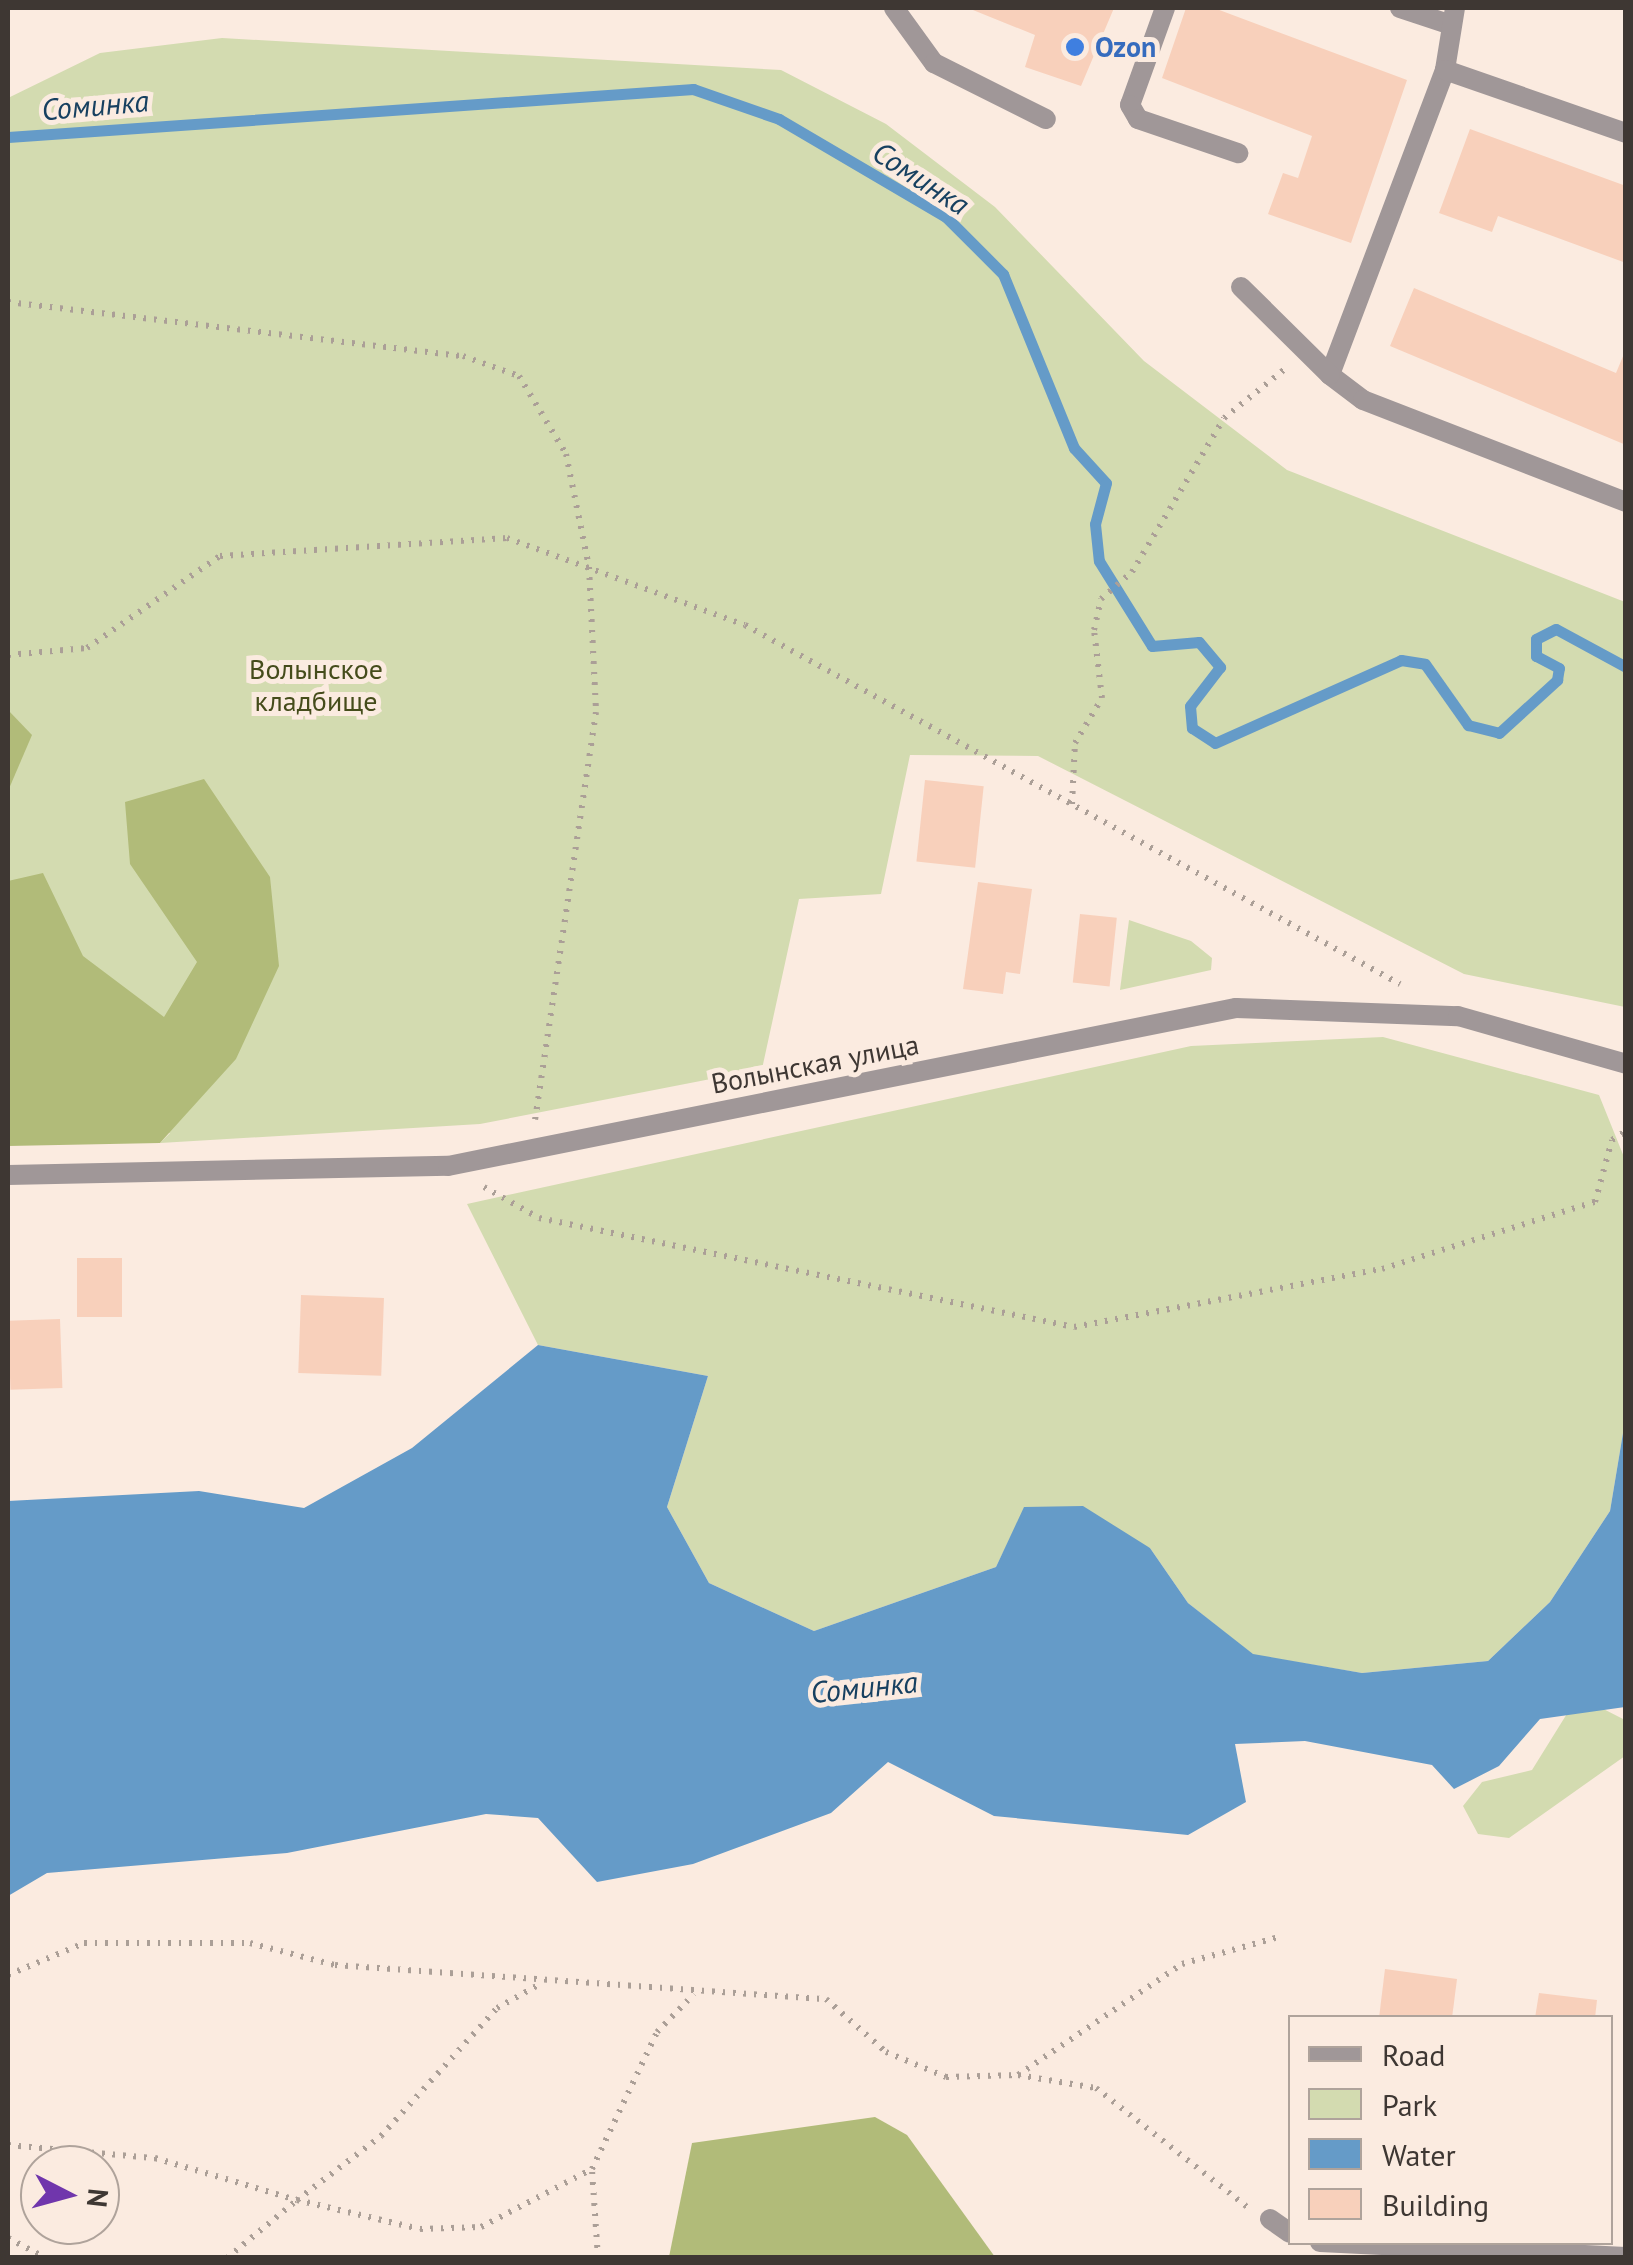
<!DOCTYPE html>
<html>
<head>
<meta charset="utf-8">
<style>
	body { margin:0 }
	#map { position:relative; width:1633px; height:2265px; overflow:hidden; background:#fbebe0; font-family:"PT Sans",sans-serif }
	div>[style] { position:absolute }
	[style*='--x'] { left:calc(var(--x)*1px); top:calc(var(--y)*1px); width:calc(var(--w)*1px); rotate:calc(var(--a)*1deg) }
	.green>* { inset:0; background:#d3dbb0 }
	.forest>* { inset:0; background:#b1bb79 }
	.water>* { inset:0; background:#659bc8 }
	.stream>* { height:11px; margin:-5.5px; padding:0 5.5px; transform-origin:5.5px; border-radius:5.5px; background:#659bc8 }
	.building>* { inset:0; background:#f8d0bb; transform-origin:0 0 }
	.path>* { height:6px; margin-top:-3px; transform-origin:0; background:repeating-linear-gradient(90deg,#ab9f97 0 2.5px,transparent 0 10.5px) }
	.lane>* { height:20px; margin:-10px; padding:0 10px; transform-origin:10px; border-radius:10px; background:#a09798 }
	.street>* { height:20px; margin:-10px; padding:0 10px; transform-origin:10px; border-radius:10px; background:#a09798 }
	.dots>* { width:28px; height:28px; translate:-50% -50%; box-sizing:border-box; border:5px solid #fbebe0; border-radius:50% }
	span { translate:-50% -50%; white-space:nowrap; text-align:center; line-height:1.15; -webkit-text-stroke:10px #fbebe0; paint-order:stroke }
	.shop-label { font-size:28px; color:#366cbe; font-weight:700 }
	.left { translate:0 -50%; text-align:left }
	.park-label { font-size:28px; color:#454c1b }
	.street-label { font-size:28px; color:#3e3733 }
	.water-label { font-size:30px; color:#174060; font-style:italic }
	.frame { position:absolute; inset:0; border:10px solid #3e3733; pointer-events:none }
	.legend { position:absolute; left:1288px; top:2015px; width:325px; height:230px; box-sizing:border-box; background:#fbebe0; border:2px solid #afa39b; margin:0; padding:12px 18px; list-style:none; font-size:30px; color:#3e3733 }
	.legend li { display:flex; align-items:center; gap:20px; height:50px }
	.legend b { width:50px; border:2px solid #afa39b }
	.north { position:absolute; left:20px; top:2145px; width:100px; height:100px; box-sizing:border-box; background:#fbebe0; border:2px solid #afa39b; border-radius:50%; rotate:96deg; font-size:28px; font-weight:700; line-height:40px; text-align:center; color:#3e3733 }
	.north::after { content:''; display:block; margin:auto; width:35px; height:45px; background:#7036ac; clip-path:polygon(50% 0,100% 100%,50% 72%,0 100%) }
</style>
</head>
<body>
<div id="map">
	<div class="green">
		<div style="clip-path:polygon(222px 38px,781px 70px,886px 124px,995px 207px,1144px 361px,1287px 470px,1625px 602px,1625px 1007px,1464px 974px,1038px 756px,910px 755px,881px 894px,799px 899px,762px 1069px,480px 1124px,160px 1143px,170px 1133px,8px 1135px,8px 98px,100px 53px)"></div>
		<div style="clip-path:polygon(1129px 920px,1191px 941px,1212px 958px,1211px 970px,1120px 990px)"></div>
		<div style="clip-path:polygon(1383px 1037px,1599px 1095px,1626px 1162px,1625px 1421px,1610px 1511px,1550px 1602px,1488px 1661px,1362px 1673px,1253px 1655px,1188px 1603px,1150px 1548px,1025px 1507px,996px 1567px,814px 1631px,709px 1583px,667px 1507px,708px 1376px,538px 1345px,467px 1204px,1191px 1046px)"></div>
		<div style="clip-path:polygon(1578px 1696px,1625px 1720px,1625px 1756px,1509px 1838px,1478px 1834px,1463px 1806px,1482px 1782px,1532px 1770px)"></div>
	</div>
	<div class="forest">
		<div style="clip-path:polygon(8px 710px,32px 735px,8px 791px)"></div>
		<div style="clip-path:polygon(204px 779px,270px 877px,279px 966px,236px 1059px,160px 1143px,8px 1146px,8px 881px,43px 873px,83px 956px,164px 1017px,197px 962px,130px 864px,125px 802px)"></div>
		<div style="clip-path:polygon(875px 2117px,907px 2135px,995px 2257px,669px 2257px,692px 2143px)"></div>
	</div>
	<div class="water">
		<div style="clip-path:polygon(538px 1345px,708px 1376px,667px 1507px,709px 1583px,814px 1631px,996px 1567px,1024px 1507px,1083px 1506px,1150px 1548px,1188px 1603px,1253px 1654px,1362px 1673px,1488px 1661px,1550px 1602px,1610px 1511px,1625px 1421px,1625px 1707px,1540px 1719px,1499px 1766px,1454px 1789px,1432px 1765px,1305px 1741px,1235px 1744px,1246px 1802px,1188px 1835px,994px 1816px,888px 1762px,831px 1813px,693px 1864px,597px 1882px,538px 1818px,486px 1814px,287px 1853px,47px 1873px,8px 1896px,8px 1501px,199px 1491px,304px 1508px,412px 1448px)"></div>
	</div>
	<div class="stream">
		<div style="--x:8;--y:137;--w:687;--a:-4.01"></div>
		<div style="--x:693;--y:89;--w:91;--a:19.2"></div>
		<div style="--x:779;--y:119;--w:194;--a:30.4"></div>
		<div style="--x:946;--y:217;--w:81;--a:45"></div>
		<div style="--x:1003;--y:274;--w:188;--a:67.8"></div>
		<div style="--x:1074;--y:448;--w:47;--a:47.6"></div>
		<div style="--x:1106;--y:483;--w:42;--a:105"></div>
		<div style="--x:1095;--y:524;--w:37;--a:84"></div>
		<div style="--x:1099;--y:561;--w:100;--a:58.1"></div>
		<div style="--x:1152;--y:646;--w:47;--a:-4.9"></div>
		<div style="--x:1199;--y:642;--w:33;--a:50"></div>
		<div style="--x:1220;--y:667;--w:49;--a:127.6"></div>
		<div style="--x:1190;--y:706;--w:22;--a:85"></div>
		<div style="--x:1192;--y:728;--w:27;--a:33"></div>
		<div style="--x:1215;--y:743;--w:204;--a:-24"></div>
		<div style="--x:1401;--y:660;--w:24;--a:9"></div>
		<div style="--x:1425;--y:664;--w:75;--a:54.8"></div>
		<div style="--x:1468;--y:725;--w:32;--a:14"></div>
		<div style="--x:1499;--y:733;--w:79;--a:-42.4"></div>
		<div style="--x:1557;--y:680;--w:12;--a:-81"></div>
		<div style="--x:1559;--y:668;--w:26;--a:-152"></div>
		<div style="--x:1536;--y:656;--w:17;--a:-90"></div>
		<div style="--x:1536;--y:639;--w:22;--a:-27"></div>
		<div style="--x:1556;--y:629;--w:80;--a:28.5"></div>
	</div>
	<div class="building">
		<div style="clip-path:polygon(968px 8px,1114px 8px,1081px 86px,1025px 67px,1035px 35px)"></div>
		<div style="clip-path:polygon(1186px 8px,1214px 8px,1407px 80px,1351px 243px,1268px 214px,1283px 173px,1298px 178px,1312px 136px,1162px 78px)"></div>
		<div style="clip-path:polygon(1470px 129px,1626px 186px,1626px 263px,1498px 216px,1492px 232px,1439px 213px)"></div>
		<div style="clip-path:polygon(1414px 288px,1616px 373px,1626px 349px,1626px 445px,1390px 346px)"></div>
		<div style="left:925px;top:780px;width:59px;height:82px;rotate:6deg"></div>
		<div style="clip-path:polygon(978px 882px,1032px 889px,1020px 974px,1006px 972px,1003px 994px,963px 989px)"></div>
		<div style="left:1080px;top:914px;width:37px;height:69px;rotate:6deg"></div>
		<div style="left:122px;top:1258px;width:59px;height:45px;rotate:90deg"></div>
		<div style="left:301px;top:1295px;width:83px;height:78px;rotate:2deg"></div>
		<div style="left:60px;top:1319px;width:69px;height:52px;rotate:88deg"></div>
		<div style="clip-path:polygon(1385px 1969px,1457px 1979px,1452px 2018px,1379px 2018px)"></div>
		<div style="clip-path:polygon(1539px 1993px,1597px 2000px,1595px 2018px,1535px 2018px)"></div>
	</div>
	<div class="path">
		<div style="--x:8;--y:302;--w:458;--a:6.8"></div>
		<div style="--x:463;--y:356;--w:59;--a:19.7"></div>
		<div style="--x:519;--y:376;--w:91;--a:58.9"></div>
		<div style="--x:566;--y:454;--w:115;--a:78.5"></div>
		<div style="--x:589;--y:567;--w:145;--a:87.2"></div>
		<div style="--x:596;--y:712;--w:412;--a:98.5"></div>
		<div style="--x:8;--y:655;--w:79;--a:-5.1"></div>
		<div style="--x:87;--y:648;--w:162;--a:-34.7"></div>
		<div style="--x:220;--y:556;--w:288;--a:-3.6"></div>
		<div style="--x:507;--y:538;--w:253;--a:20.1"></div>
		<div style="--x:745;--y:625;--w:747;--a:28.73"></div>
		<div style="--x:1072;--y:804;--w:61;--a:-87.2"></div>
		<div style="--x:1075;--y:743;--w:52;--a:-59"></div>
		<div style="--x:1102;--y:698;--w:68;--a:-96.7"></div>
		<div style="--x:1094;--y:630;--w:32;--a:-77"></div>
		<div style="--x:1101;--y:599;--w:41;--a:-41.1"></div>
		<div style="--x:1132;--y:572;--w:179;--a:-59.1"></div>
		<div style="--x:1224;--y:418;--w:78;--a:-38.8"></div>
		<div style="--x:484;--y:1187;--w:63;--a:29.4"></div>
		<div style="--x:539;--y:1218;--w:546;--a:11.52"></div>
		<div style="--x:1074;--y:1327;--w:313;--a:-10.7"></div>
		<div style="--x:1382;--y:1269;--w:223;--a:-17.5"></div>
		<div style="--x:1595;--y:1202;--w:64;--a:-74.7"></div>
		<div style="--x:1612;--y:1140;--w:17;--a:-33"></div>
		<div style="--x:8;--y:1975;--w:82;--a:-22.8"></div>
		<div style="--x:84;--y:1943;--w:166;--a:0"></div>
		<div style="--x:250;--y:1943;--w:88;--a:14.5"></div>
		<div style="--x:335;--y:1965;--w:492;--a:4"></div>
		<div style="--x:826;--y:1999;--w:80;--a:41.5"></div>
		<div style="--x:886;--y:2052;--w:65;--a:22.6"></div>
		<div style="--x:946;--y:2077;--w:72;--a:-1.6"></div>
		<div style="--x:1018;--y:2075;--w:79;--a:9.5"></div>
		<div style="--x:1096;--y:2088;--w:192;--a:38.2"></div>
		<div style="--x:1018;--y:2075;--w:198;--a:-34.1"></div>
		<div style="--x:1182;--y:1964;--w:101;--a:-15.6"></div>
		<div style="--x:8;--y:2145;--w:148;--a:5.1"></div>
		<div style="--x:155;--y:2158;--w:148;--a:16.5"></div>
		<div style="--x:297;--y:2200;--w:106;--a:-37.3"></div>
		<div style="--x:381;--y:2136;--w:173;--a:-47.8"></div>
		<div style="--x:497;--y:2008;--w:49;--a:-29.2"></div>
		<div style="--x:8;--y:2238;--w:43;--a:27.8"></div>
		<div style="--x:227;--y:2258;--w:91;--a:-39.6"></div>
		<div style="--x:297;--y:2200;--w:126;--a:13.3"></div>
		<div style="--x:420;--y:2229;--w:61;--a:-1.9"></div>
		<div style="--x:481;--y:2227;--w:125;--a:-27.6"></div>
		<div style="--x:598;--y:2258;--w:89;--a:-93.9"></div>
		<div style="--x:592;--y:2169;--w:152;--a:-64.6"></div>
		<div style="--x:657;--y:2032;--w:53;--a:-45.8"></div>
	</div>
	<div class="lane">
		<div style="--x:894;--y:8;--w:68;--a:54"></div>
		<div style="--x:934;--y:63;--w:125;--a:26.6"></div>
		<div style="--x:1165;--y:8;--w:103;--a:109.8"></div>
		<div style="--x:1130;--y:105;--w:16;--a:60"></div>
		<div style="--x:1138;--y:119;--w:106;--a:18.8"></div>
		<div style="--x:1400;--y:8;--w:47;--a:18.4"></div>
		<div style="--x:1455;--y:8;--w:63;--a:99.2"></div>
		<div style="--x:1445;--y:70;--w:326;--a:110.7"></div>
		<div style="--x:1330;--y:375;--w:41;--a:37.1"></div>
		<div style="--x:1363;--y:400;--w:282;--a:21.2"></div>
		<div style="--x:1445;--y:70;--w:192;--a:19.2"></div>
		<div style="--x:1241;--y:287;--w:125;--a:44.7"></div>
	</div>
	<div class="street">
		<div style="--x:8;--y:1175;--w:440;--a:-1.2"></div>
		<div style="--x:448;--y:1166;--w:804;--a:-11.34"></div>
		<div style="--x:1236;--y:1008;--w:222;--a:2.1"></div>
		<div style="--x:1458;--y:1016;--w:175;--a:15.9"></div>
		<div style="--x:1270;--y:2219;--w:24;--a:35"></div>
		<div style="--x:1320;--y:2242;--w:306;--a:2.8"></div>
	</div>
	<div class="dots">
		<div style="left:1075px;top:47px;background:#3f7fe0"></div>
	</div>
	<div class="shop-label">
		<span class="left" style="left:1095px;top:47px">Ozon</span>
	</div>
	<div class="park-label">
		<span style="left:316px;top:685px">Волынское<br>кладбище</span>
	</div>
	<div class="street-label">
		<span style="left:815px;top:1064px;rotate:-11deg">Волынская улица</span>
	</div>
	<div class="water-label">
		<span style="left:95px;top:105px;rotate:-5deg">Соминка</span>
		<span style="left:921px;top:178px;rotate:33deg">Соминка</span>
		<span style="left:864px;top:1687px;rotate:-6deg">Соминка</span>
	</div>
	<div class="frame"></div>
	<ul class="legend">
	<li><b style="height:12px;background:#a09798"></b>Road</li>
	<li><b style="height:28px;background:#d3dbb0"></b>Park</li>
	<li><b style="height:28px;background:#659bc8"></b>Water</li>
	<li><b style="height:28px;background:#f8d0bb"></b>Building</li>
	</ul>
	<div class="north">N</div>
</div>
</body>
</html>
